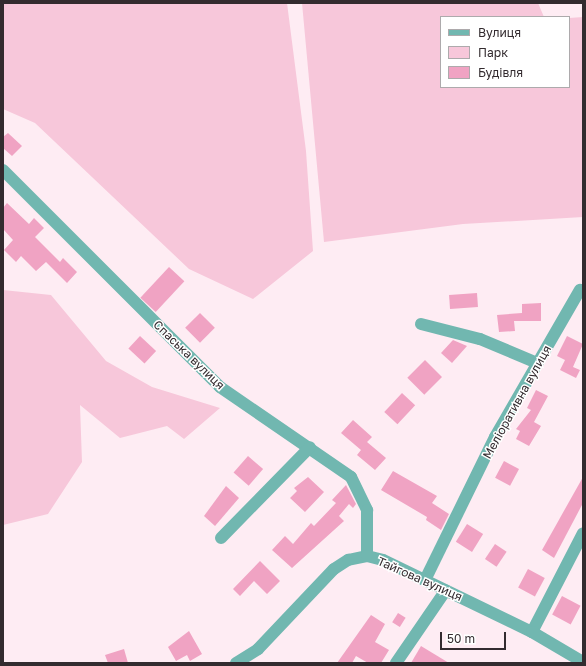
<!DOCTYPE html>
<html>
<head>
<meta charset="utf-8">
<style>
	body { margin:0 }
	#map { position:relative; width:586px; height:666px; overflow:hidden; background:#feecf3; font-family:"Golos Text",sans-serif }
	div>[style] { position:absolute }
	[style*='--x'] { left:calc(var(--x)*1px); top:calc(var(--y)*1px); width:calc(var(--w)*1px); rotate:calc(var(--a)*1deg) }
	.green>* { inset:0; background:#f7c7da }
	.building>* { inset:0; background:#f0a3c3; transform-origin:0 0 }
	.minor>* { height:12px; margin:-6px; padding:0 6px; transform-origin:6px; border-radius:6px; background:#71b7b0 }
	span { translate:-50% -50%; white-space:nowrap; text-align:center; line-height:1.15; -webkit-text-stroke:3px #fff; paint-order:stroke }
	.street-label { font-size:12px; color:#332b2f }
	.frame { position:absolute; inset:0; border:4px solid #332b2f; pointer-events:none }
	.legend { position:absolute; left:440px; top:16px; width:130px; height:72px; box-sizing:border-box; background:#fff; border:1px solid #adaaac; margin:0; padding:5px 7px; list-style:none; font-size:12px; color:#332b2f }
	.legend li { display:flex; align-items:center; gap:8px; height:20px }
	.legend b { width:20px; border:1px solid #adaaac }
	.scale { position:absolute; left:440px; top:632px; width:66px; height:18px; box-sizing:border-box; border:2px solid #332b2f; border-top:0; padding-left:5px; font-size:12px; line-height:14px; white-space:nowrap; color:#332b2f; -webkit-text-stroke:3px #fff; paint-order:stroke }
</style>
</head>
<body>
<div id="map">
	<div class="green">
		<div style="clip-path:polygon(3px 3px,287px 3px,306px 151px,313px 251px,253px 299px,189px 269px,35px 123px,3px 109px)"></div>
		<div style="clip-path:polygon(302px 3px,538px 3px,544px 17px,441px 17px,441px 87px,569px 87px,569px 18px,583px 17px,583px 217px,463px 224px,324px 242px)"></div>
		<div style="clip-path:polygon(3px 290px,51px 295px,106px 361px,152px 387px,220px 408px,184px 439px,167px 426px,120px 438px,80px 405px,82px 462px,48px 514px,3px 525px)"></div>
	</div>
	<div class="building">
		<div style="clip-path:polygon(8px 133px,22px 146px,12px 156px,3px 148px,3px 137px)"></div>
		<div style="clip-path:polygon(7px 203px,29px 224px,34px 218px,44px 228px,35px 237px,60px 262px,63px 258px,77px 272px,67px 283px,46px 262px,36px 271px,21px 256px,16px 262px,4px 250px,13px 240px,3px 229px,3px 208px)"></div>
		<div style="left:169px;top:267px;width:21px;height:42px;rotate:43deg"></div>
		<div style="left:477px;top:293px;width:14px;height:28px;rotate:86deg"></div>
		<div style="clip-path:polygon(541px 303px,541px 321px,514px 321px,515px 331px,499px 332px,497px 315px,522px 313px,522px 304px)"></div>
		<div style="left:200px;top:313px;width:21px;height:21px;rotate:45deg"></div>
		<div style="left:140px;top:336px;width:22px;height:17px;rotate:43deg"></div>
		<div style="clip-path:polygon(567px 336px,583px 344px,573px 367px,580px 370px,576px 378px,560px 370px,565px 360px,557px 356px)"></div>
		<div style="clip-path:polygon(453px 340px,467px 346px,452px 363px,441px 353px)"></div>
		<div style="left:425px;top:360px;width:24px;height:25px;rotate:45deg"></div>
		<div style="clip-path:polygon(536px 390px,548px 396px,534px 422px,541px 426px,529px 446px,516px 439px,520px 431px,516px 429px,531px 410px,527px 408px)"></div>
		<div style="left:402px;top:393px;width:18px;height:26px;rotate:43deg"></div>
		<div style="clip-path:polygon(353px 420px,372px 437px,367px 442px,386px 458px,375px 470px,357px 455px,361px 450px,341px 433px)"></div>
		<div style="left:248px;top:456px;width:20px;height:22px;rotate:41deg"></div>
		<div style="left:504px;top:461px;width:17px;height:19px;rotate:28deg"></div>
		<div style="clip-path:polygon(393px 471px,437px 496px,432px 503px,449px 514px,441px 530px,426px 520px,427px 517px,381px 490px)"></div>
		<div style="clip-path:polygon(308px 477px,324px 492px,305px 512px,290px 498px,297px 491px,294px 488px)"></div>
		<div style="clip-path:polygon(583px 477px,583px 503px,554px 558px,542px 550px)"></div>
		<div style="clip-path:polygon(346px 485px,356px 504px,353px 508px,349px 504px,339px 516px,344px 521px,292px 568px,272px 550px,285px 536px,293px 544px,311px 523px,314px 526px,336px 503px,332px 500px)"></div>
		<div style="clip-path:polygon(226px 486px,239px 498px,215px 526px,204px 516px)"></div>
		<div style="left:467px;top:524px;width:19px;height:21px;rotate:32deg"></div>
		<div style="left:495px;top:544px;width:14px;height:18px;rotate:34deg"></div>
		<div style="clip-path:polygon(260px 561px,280px 581px,267px 594px,254px 581px,240px 596px,233px 589px)"></div>
		<div style="left:528px;top:569px;width:19px;height:21px;rotate:28deg"></div>
		<div style="left:562px;top:596px;width:21px;height:21px;rotate:28deg"></div>
		<div style="left:398px;top:613px;width:9px;height:11px;rotate:32deg"></div>
		<div style="clip-path:polygon(371px 615px,385px 624px,375px 642px,389px 650px,381px 663px,368px 663px,356px 656px,352px 663px,337px 663px)"></div>
		<div style="clip-path:polygon(189px 631px,202px 654px,190px 661px,187px 655px,176px 661px,168px 647px)"></div>
		<div style="clip-path:polygon(421px 646px,449px 663px,411px 663px)"></div>
		<div style="clip-path:polygon(124px 649px,128px 663px,108px 663px,105px 655px)"></div>
	</div>
	<div class="minor">
		<div style="--x:3;--y:170;--w:307;--a:45"></div>
		<div style="--x:220;--y:387;--w:159;--a:34.5"></div>
		<div style="--x:351;--y:477;--w:37;--a:64"></div>
		<div style="--x:367;--y:510;--w:46;--a:90"></div>
		<div style="--x:421;--y:324;--w:61;--a:14.3"></div>
		<div style="--x:480;--y:339;--w:62;--a:22.8"></div>
		<div style="--x:221;--y:538;--w:127;--a:-45.6"></div>
		<div style="--x:425;--y:580;--w:159;--a:-63.9"></div>
		<div style="--x:495;--y:437;--w:170;--a:-60"></div>
		<div style="--x:532;--y:632;--w:111;--a:-62.7"></div>
		<div style="--x:236;--y:663;--w:26;--a:-32"></div>
		<div style="--x:258;--y:649;--w:110;--a:-46.5"></div>
		<div style="--x:334;--y:569;--w:17;--a:-33"></div>
		<div style="--x:348;--y:560;--w:19;--a:-12"></div>
		<div style="--x:367;--y:556;--w:16;--a:14"></div>
		<div style="--x:383;--y:560;--w:165;--a:25.8"></div>
		<div style="--x:532;--y:632;--w:59;--a:30.5"></div>
		<div style="--x:396;--y:663;--w:88;--a:-55.6"></div>
	</div>
	<div class="street-label">
		<span style="left:189px;top:355px;rotate:44deg">Спаська вулиця</span>
		<span style="left:517px;top:402px;rotate:-61deg">Меліоративна вулиця</span>
		<span style="left:420px;top:579px;rotate:24deg">Тайгова вулиця</span>
	</div>
	<div class="frame"></div>
	<ul class="legend">
	<li><b style="height:5px;background:#71b7b0"></b>Вулиця</li>
	<li><b style="height:11px;background:#f7c7da"></b>Парк</li>
	<li><b style="height:11px;background:#f0a3c3"></b>Будівля</li>
	</ul>
	<div class="scale">50 m</div>
</div>
</body>
</html>
